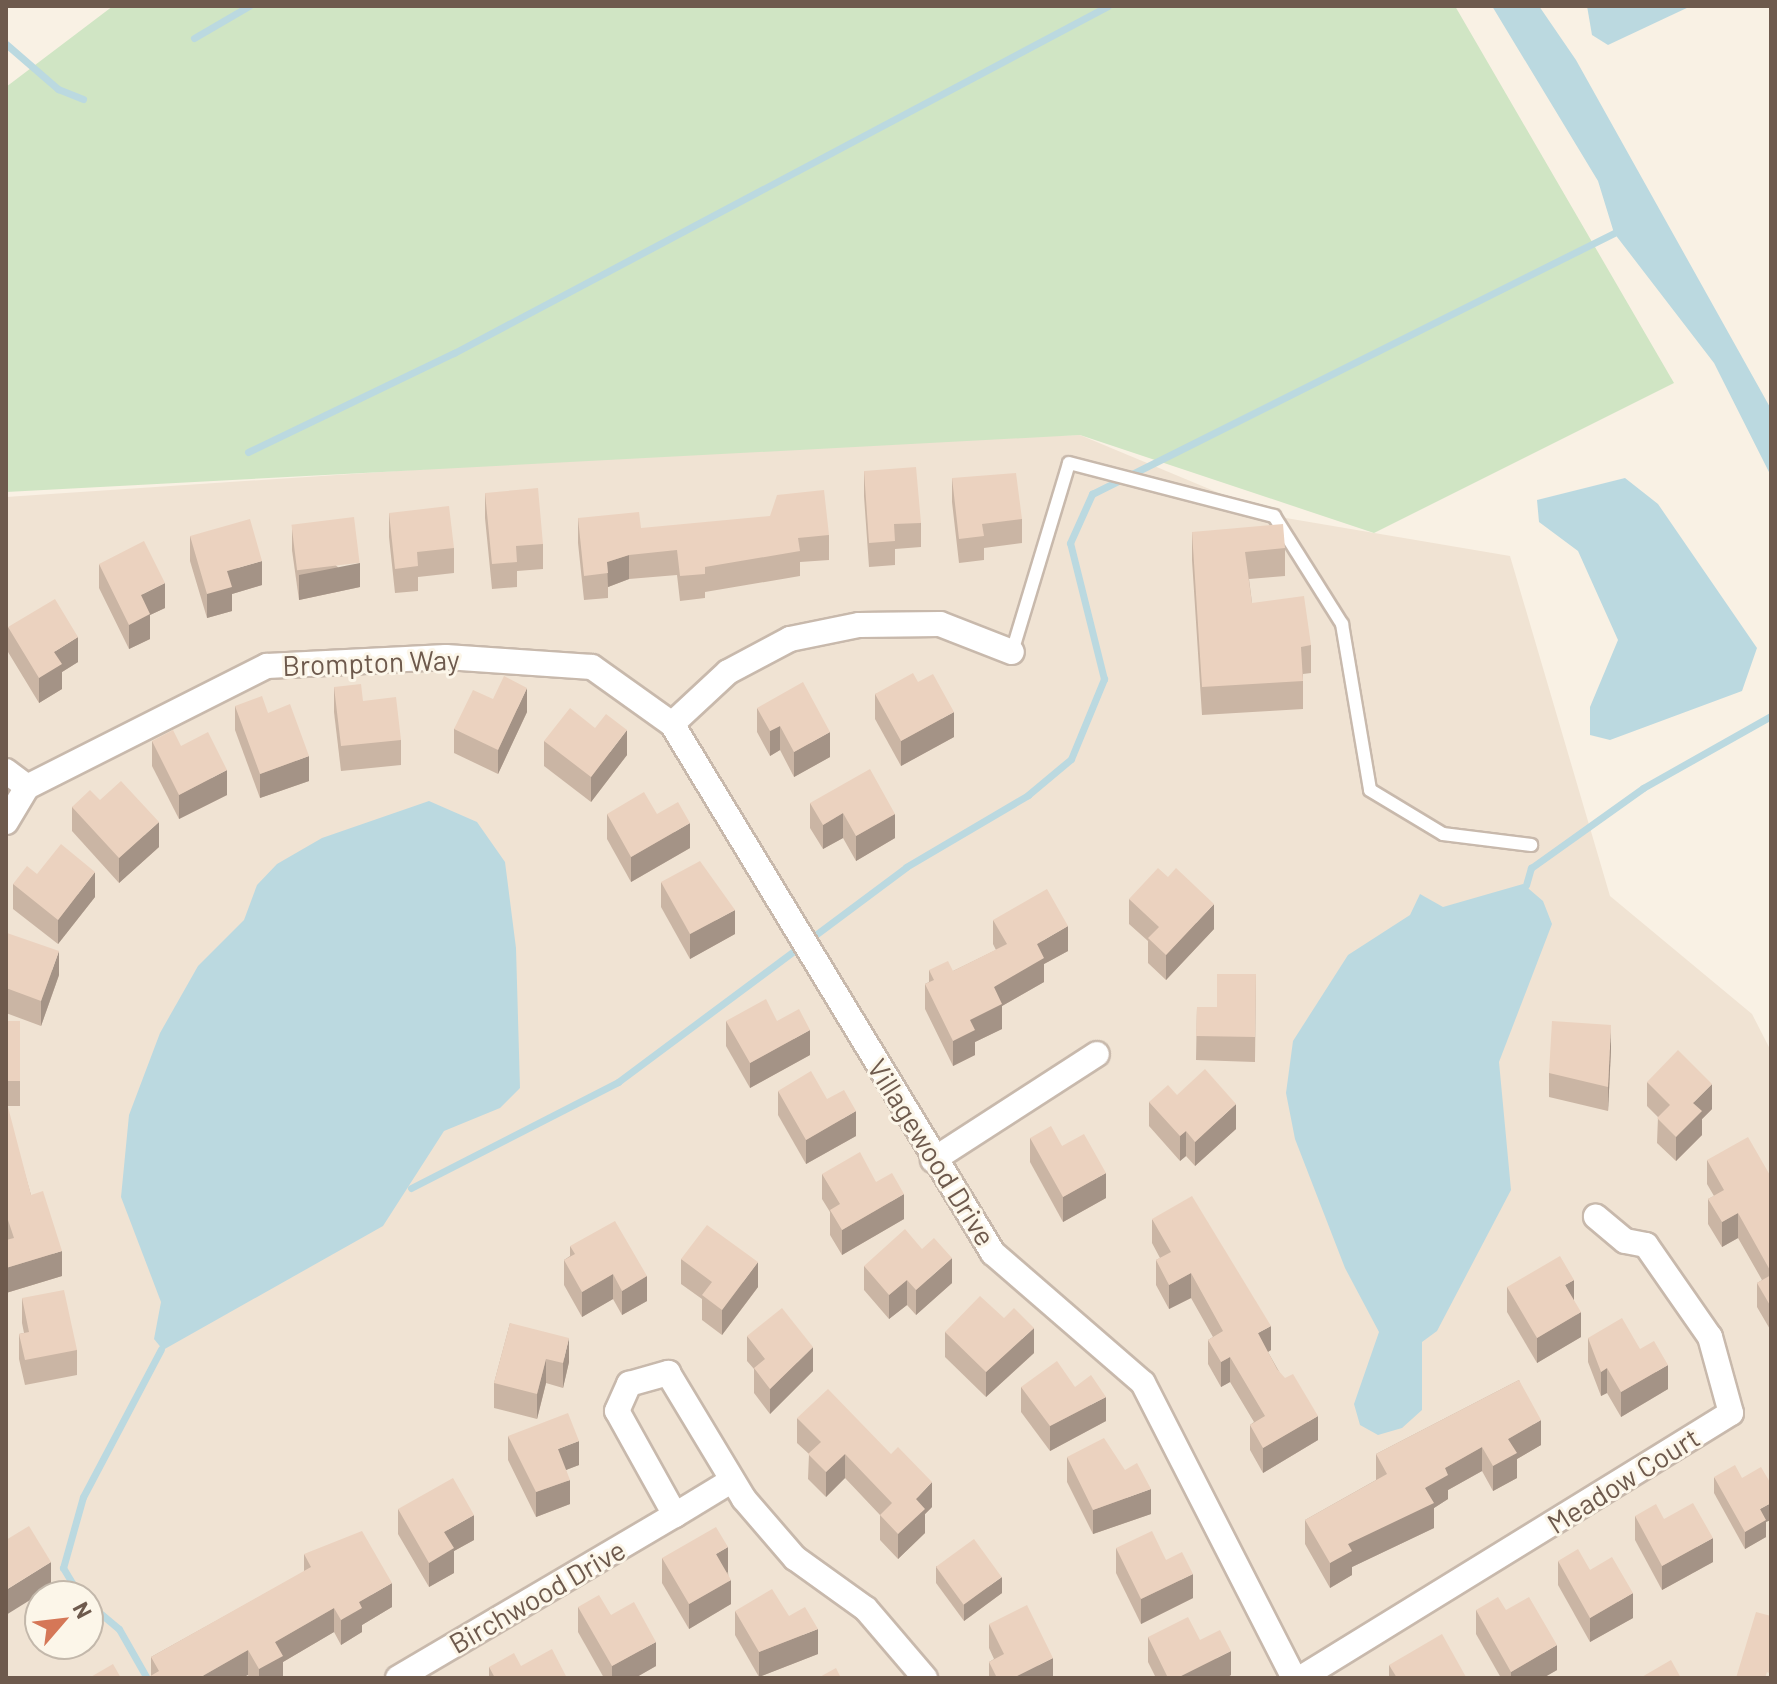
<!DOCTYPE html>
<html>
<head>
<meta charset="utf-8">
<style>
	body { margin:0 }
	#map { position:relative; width:1777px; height:1684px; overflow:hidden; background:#f9f1e4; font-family:Barlow,sans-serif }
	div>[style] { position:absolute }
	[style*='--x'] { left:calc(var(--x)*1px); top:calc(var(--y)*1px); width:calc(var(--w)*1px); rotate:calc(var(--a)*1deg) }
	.residential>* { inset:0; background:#f0e3d3 }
	.green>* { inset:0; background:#d0e5c4 }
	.water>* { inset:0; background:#bbd9e0 }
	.stream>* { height:7px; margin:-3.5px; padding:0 3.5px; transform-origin:3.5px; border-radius:3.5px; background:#bbd9e0 }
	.roads { filter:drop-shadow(2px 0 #c8b9ac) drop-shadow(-2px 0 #c8b9ac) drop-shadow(0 2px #c8b9ac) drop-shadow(0 -2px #c8b9ac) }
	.lane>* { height:12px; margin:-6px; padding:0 6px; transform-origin:6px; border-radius:6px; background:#fff }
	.street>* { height:24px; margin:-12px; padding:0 12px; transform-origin:12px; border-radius:12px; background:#fff }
	.wall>* { inset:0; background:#cab5a4; transform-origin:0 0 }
	.shaded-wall>* { inset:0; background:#a49386 }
	.building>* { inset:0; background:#ebd2bf; transform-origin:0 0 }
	span { translate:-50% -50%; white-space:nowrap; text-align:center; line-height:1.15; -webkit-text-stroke:6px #fcf6e9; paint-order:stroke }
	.street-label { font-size:28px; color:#6e5a4d }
	.frame { position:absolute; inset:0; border:8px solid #6e5a4d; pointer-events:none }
	.north { position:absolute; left:24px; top:1580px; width:80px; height:80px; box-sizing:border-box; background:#fcf6e9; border:2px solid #c3b8ab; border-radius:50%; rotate:62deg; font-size:22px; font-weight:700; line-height:32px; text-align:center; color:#6e5a4d }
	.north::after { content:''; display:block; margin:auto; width:28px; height:36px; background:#d57757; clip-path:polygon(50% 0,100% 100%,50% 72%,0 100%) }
</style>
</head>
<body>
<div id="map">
	<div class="residential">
		<div style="clip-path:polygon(evenodd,1080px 435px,1274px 516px,1510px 556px,1610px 896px,1752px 1014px,1771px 1051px,1771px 1678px,6px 1678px,6px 497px,786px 445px,1080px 435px,40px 1596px,88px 1596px,88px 1644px,40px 1644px,40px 1596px)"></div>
	</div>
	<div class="green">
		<div style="clip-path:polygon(113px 6px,1455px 6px,1674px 383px,1374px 533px,1080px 435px,6px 492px,6px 87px)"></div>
	</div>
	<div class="water">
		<div style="clip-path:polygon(1492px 6px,1539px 6px,1576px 60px,1771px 409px,1771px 476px,1714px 363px,1614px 233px,1598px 181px)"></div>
		<div style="clip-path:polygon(1587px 6px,1691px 6px,1608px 45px,1592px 35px)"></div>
		<div style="clip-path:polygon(1625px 478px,1658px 504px,1757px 648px,1742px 691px,1610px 740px,1590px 735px,1590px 707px,1618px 640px,1578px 551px,1539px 522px,1537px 500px)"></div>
		<div style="clip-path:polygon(429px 801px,477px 822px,505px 862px,516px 948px,520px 1088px,500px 1108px,444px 1131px,383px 1226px,163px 1350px,154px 1339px,161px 1302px,121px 1197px,129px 1115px,160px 1033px,198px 966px,244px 920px,257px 885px,277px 864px,322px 838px)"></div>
		<div style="clip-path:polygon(1523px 884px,1543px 901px,1552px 924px,1499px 1062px,1511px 1190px,1437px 1331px,1422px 1342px,1422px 1410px,1402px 1428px,1378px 1435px,1360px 1425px,1354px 1404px,1379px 1332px,1345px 1268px,1295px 1139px,1286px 1093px,1293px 1041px,1348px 955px,1410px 915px,1420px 894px,1443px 907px)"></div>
	</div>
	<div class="stream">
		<div style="--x:194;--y:38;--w:64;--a:-30.2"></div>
		<div style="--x:6;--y:44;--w:69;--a:40.9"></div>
		<div style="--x:58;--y:89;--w:27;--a:22"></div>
		<div style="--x:248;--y:452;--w:229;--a:-25.7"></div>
		<div style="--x:454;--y:353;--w:740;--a:-27.95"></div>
		<div style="--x:1526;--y:885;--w:18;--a:-74"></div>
		<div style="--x:1531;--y:868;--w:138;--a:-35.5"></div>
		<div style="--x:1643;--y:788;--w:147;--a:-29.4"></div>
		<div style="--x:411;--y:1188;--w:233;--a:-27.1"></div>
		<div style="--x:618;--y:1082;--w:359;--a:-36.7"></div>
		<div style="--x:906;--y:867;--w:142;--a:-30.5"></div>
		<div style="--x:1028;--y:795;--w:56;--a:-39.9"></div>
		<div style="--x:1071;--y:759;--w:87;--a:-67.6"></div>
		<div style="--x:1104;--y:679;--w:140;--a:-104"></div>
		<div style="--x:1070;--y:543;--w:54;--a:-65.8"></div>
		<div style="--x:1092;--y:494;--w:584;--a:-26.57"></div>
		<div style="--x:80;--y:1596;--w:33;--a:-121"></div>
		<div style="--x:63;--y:1568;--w:74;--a:-74.3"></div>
		<div style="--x:83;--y:1497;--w:167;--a:-62.2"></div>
		<div style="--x:88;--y:1603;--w:40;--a:40"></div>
		<div style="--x:119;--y:1629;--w:56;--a:60.3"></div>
	</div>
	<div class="roads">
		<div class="lane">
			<div style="--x:1012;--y:652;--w:197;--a:-73.2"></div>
			<div style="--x:1069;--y:463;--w:212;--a:14.5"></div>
			<div style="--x:1274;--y:516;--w:128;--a:57.8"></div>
			<div style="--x:1342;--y:624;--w:168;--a:80.4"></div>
			<div style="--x:1370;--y:790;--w:85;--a:31.1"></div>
			<div style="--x:1443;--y:834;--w:89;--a:7.1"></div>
		</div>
		<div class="street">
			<div style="--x:672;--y:724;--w:76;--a:-42.9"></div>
			<div style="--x:728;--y:672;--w:70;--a:-28"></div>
			<div style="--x:790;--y:639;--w:70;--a:-11.5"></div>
			<div style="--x:859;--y:625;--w:81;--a:-0.7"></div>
			<div style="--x:940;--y:624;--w:77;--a:21.3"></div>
			<div style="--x:6;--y:771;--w:26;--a:37"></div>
			<div style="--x:6;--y:822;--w:41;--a:-59"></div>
			<div style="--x:27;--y:787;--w:269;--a:-26.8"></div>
			<div style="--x:267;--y:666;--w:179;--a:-2.9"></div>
			<div style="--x:446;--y:657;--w:146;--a:3.9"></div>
			<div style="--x:592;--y:667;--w:98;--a:35.5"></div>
			<div style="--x:672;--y:724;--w:619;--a:58.75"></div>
			<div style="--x:993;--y:1253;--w:198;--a:40.9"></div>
			<div style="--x:1143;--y:1383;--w:331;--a:62.9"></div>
			<div style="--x:933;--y:1160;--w:195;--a:-32.9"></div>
			<div style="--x:675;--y:1515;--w:66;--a:-31.3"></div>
			<div style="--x:398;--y:1678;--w:321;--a:-30.5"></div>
			<div style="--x:675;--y:1515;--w:119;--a:-119.1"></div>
			<div style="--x:617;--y:1411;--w:30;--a:-66"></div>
			<div style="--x:629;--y:1384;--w:41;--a:-15.8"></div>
			<div style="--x:668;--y:1373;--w:147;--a:58.9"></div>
			<div style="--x:744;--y:1499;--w:78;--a:49.2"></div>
			<div style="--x:795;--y:1558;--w:87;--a:35.7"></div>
			<div style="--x:866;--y:1609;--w:91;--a:49.5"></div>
			<div style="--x:1301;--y:1678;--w:505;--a:-31.64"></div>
			<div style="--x:1731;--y:1413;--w:79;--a:-105.4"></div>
			<div style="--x:1710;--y:1337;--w:112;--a:-124.8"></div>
			<div style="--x:1646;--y:1245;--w:21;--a:-169"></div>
			<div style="--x:1625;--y:1241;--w:38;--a:-140"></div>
		</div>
	</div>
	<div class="wall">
		<div style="clip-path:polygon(864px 471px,921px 523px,921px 547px,895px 549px,895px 565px,869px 567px,864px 496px)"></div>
		<div style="clip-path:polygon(952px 478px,1022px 519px,1022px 543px,984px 548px,984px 560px,959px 563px,952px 502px)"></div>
		<div style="clip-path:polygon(485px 493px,543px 544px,543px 569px,517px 571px,517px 587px,492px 589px,485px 518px)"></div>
		<div style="clip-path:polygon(389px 513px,454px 548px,454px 573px,418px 577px,418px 591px,395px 593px,389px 537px)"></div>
		<div style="clip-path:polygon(578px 518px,641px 528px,829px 535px,829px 560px,800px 562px,800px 576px,705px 592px,705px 598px,680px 601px,677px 575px,629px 579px,608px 587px,608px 598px,584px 600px,578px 543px)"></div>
		<div style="clip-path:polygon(292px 526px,360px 587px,299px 600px,292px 550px)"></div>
		<div style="clip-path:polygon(1192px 532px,1285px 548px,1285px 576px,1249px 579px,1252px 603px,1311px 645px,1311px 673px,1303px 674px,1303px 709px,1202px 715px,1192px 560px)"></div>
		<div style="clip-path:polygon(190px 536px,262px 585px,232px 594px,232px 611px,207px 618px,190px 561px)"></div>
		<div style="clip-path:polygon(99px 564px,165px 608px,150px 615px,150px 639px,129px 649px,99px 588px)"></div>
		<div style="clip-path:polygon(8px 627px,78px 662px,62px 672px,62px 689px,39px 703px,8px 652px)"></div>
		<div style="clip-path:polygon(918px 682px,954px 737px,901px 766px,875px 719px,875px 694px)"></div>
		<div style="clip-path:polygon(334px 687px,363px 701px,401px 740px,401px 765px,341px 771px,334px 712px)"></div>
		<div style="clip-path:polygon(493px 699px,527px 712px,498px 774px,454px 753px,454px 729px)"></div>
		<div style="clip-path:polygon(235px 706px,268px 713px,309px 781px,260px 798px,235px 730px)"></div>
		<div style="clip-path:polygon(757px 708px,830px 757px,794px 777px,780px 750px,770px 756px,757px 732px)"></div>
		<div style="clip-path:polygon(152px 741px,181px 746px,227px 795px,179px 819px,152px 766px)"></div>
		<div style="clip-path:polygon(544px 741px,627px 755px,591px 802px,544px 766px)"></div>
		<div style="clip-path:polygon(100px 800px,159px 847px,119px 883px,72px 831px,72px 807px)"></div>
		<div style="clip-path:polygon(810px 803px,895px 814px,895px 838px,856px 861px,843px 838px,823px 849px,810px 828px)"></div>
		<div style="clip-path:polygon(607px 814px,657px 814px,690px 848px,631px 882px,607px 839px)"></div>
		<div style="clip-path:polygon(661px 882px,735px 934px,690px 959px,661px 907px)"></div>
		<div style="clip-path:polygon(13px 884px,95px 897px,58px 944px,13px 909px)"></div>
		<div style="clip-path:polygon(1129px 899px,1214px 929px,1166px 980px,1148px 963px,1148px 941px,1129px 924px)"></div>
		<div style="clip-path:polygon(993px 920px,1068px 951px,1044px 964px,1044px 982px,1002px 1006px,1002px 1029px,975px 1042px,975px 1055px,953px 1066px,925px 1009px,925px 984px,929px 982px,929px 970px,953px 971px,996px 950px,993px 944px)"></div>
		<div style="clip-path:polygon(6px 936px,59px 975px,41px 1026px,6px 1013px)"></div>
		<div style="clip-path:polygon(1256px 974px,1255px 1062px,1196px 1060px,1197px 1007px,1217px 1007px)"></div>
		<div style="left:6px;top:1021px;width:14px;height:85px"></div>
		<div style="clip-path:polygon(726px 1021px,777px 1021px,810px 1055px,750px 1088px,726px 1046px)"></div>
		<div style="clip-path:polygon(1611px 1049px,1608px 1111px,1549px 1097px,1549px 1073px)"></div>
		<div style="clip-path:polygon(1647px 1082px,1712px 1109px,1702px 1119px,1702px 1135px,1676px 1161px,1657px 1143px,1658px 1117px,1647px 1106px)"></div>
		<div style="clip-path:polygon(778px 1091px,827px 1099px,856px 1136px,806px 1164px,778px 1115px)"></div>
		<div style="clip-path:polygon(1177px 1095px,1236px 1129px,1195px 1166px,1186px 1156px,1180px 1161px,1149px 1126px,1149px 1102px)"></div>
		<div style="clip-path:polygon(6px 1108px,31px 1195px,62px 1276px,6px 1293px)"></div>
		<div style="clip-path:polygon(1030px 1138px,1062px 1146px,1106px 1198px,1063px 1222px,1030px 1162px)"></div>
		<div style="clip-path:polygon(1707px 1160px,1771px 1177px,1771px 1331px,1757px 1307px,1757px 1283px,1762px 1280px,1738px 1238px,1722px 1247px,1708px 1224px,1708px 1199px,1714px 1196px,1707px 1184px)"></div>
		<div style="clip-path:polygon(822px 1174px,876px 1182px,904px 1219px,842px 1255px,830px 1235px,830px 1212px,822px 1199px)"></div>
		<div style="clip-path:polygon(1152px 1219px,1271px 1350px,1268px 1352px,1318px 1440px,1263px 1473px,1250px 1450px,1250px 1425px,1254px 1422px,1230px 1382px,1221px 1387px,1208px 1364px,1208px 1340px,1213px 1337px,1191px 1298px,1169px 1309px,1156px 1285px,1156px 1260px,1160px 1258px,1152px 1243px)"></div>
		<div style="clip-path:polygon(570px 1246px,647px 1276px,647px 1301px,622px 1315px,613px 1299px,582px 1317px,564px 1285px,564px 1260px,570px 1256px)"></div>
		<div style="clip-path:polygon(681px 1259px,758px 1287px,722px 1335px,702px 1320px,702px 1299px,681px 1284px)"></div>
		<div style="clip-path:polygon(864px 1266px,952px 1283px,916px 1315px,907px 1305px,889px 1319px,864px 1290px)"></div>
		<div style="clip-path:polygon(1507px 1287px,1574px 1301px,1581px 1337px,1537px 1363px,1507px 1312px)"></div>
		<div style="clip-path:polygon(22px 1298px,77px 1350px,77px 1375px,25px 1385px,19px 1359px,19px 1334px,24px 1333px,22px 1323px)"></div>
		<div style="clip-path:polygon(1004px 1318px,1034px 1353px,986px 1397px,945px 1357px,945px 1332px)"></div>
		<div style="clip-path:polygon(510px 1323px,569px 1362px,563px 1388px,546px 1383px,537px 1419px,494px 1408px,494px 1383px)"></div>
		<div style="clip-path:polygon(747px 1336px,813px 1371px,770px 1414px,754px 1393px,754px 1369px,747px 1361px)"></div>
		<div style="clip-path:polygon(1588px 1338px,1640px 1349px,1668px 1389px,1621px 1417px,1607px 1393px,1601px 1396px,1588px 1362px)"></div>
		<div style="clip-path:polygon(1519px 1380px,1541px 1445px,1517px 1459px,1517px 1478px,1493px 1491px,1482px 1471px,1448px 1490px,1448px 1499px,1434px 1508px,1434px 1528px,1352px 1567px,1352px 1575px,1330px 1588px,1305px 1544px,1305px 1520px,1376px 1480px,1376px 1454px)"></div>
		<div style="clip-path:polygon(1021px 1387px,1075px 1387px,1106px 1421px,1050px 1451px,1021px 1412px)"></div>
		<div style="clip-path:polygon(797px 1418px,932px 1507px,925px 1514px,925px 1533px,898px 1559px,880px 1540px,880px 1515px,845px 1478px,826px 1497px,808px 1479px,809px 1454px,797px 1443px)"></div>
		<div style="clip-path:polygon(508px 1436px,579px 1465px,566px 1470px,570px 1504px,536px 1517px,508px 1460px)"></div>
		<div style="clip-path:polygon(1067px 1457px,1151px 1514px,1093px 1534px,1067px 1482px)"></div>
		<div style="clip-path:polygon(1714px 1477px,1766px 1522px,1766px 1537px,1745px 1549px,1714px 1493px)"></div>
		<div style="clip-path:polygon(398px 1509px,474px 1540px,454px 1551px,454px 1573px,429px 1587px,398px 1534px)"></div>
		<div style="clip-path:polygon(1635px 1516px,1664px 1519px,1713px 1562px,1662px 1590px,1635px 1540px)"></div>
		<div style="clip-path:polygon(1116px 1548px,1166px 1560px,1193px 1598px,1141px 1624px,1116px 1573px)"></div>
		<div style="clip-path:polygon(304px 1554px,392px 1607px,362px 1625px,362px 1632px,341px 1645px,334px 1632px,283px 1662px,283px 1678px,249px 1678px,248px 1675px,151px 1676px,151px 1657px,304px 1572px)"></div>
		<div style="clip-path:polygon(662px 1558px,728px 1572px,731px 1604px,689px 1629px,662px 1583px)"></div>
		<div style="clip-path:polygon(1558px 1561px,1590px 1570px,1633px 1618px,1590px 1642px,1558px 1585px)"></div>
		<div style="clip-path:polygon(936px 1566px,1002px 1593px,964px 1621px,936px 1583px)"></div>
		<div style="clip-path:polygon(578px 1607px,611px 1615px,656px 1666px,635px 1678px,604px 1678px,578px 1632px)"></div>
		<div style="clip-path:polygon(1476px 1610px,1506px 1610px,1557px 1670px,1543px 1678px,1501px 1678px,1476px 1634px)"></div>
		<div style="clip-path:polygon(735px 1611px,789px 1616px,818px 1654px,759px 1677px,735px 1635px)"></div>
		<div style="clip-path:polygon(989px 1624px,1053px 1678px,989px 1678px,989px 1662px,994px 1659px,989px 1648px)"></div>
		<div style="clip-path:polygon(1148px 1637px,1200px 1640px,1231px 1675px,1226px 1678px,1156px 1678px,1148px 1662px)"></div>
		<div style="clip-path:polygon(1389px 1665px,1466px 1678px,1389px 1678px)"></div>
		<div style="clip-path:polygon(521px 1666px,567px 1678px,489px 1678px,489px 1667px)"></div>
	</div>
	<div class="shaded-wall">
		<div style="clip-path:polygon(629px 555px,629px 579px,608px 587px,607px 562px)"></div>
		<div style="clip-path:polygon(262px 561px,262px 585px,232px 594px,232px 611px,207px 618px,207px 594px,227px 571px)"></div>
		<div style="clip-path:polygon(360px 563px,360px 587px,299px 600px,299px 575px)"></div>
		<div style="clip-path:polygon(165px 583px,165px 608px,150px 615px,150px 639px,129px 649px,129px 625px,141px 595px)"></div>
		<div style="clip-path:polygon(78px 637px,78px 662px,62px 672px,62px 689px,39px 703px,39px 678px,54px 652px)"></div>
		<div style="clip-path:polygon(527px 688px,527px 712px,498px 774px,498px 750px)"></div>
		<div style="clip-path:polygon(954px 712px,954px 737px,901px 766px,901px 741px)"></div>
		<div style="clip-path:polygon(780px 726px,780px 750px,770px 756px,770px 731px)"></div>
		<div style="clip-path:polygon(627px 730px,627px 755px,591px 802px,591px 777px)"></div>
		<div style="clip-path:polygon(830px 732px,830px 757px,794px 777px,794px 752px)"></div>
		<div style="clip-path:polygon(309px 756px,309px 781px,260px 798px,260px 774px)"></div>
		<div style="clip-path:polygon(227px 770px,227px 795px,179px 819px,179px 795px)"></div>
		<div style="clip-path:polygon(843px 813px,843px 838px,823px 849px,823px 825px)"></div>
		<div style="clip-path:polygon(895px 814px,895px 838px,856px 861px,856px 836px)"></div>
		<div style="clip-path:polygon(159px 822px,159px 847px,119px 883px,119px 858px)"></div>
		<div style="clip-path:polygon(690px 823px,690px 848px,631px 882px,631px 857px)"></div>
		<div style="clip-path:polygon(95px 872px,95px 897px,58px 944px,58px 920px)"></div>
		<div style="clip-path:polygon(1214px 904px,1214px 929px,1166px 980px,1166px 955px)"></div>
		<div style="clip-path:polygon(735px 910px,735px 934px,690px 959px,690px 934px)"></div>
		<div style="clip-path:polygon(1068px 926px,1068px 951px,1044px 964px,1044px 982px,1002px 1006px,1002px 1029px,975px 1042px,975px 1055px,953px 1066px,953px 1041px,994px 987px,1037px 944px)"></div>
		<div style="clip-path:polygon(59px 951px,59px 975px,41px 1026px,41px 1001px)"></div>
		<div style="clip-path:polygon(1611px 1025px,1611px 1049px,1608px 1111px,1608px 1087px)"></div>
		<div style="clip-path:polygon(810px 1030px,810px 1055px,750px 1088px,750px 1063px)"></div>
		<div style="clip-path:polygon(1712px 1084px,1712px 1109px,1702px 1119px,1702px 1135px,1676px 1161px,1676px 1137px,1693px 1103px)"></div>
		<div style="clip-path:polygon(1236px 1104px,1236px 1129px,1195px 1166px,1195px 1142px)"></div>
		<div style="clip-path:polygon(856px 1111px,856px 1136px,806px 1164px,806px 1140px)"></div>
		<div style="clip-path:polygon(1186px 1131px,1186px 1156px,1180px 1161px,1180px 1136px)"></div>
		<div style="clip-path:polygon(1106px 1173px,1106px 1198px,1063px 1222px,1063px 1197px)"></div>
		<div style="clip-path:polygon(904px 1194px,904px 1219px,842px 1255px,842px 1230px)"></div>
		<div style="clip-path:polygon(1738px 1213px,1738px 1238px,1722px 1247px,1722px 1222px)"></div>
		<div style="clip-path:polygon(62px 1251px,62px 1276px,6px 1293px,6px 1268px)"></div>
		<div style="clip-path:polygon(952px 1258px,952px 1283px,916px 1315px,916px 1290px)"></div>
		<div style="clip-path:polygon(758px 1262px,758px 1287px,722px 1335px,722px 1310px)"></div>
		<div style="clip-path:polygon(1191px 1273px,1191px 1298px,1169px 1309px,1169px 1285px)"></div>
		<div style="clip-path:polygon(613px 1274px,613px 1299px,582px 1317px,582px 1292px)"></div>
		<div style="clip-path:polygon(647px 1276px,647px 1301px,622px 1315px,622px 1291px)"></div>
		<div style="clip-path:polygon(907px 1280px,907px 1305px,889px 1319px,889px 1295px)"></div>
		<div style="clip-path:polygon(1574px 1280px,1574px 1305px,1565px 1285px)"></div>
		<div style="clip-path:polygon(1581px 1312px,1581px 1337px,1537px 1363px,1537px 1338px)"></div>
		<div style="clip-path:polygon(1271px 1326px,1271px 1350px,1258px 1358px,1258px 1333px)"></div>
		<div style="clip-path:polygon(1034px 1328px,1034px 1353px,986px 1397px,986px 1372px)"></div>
		<div style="clip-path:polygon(569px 1338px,569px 1362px,563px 1388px,563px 1363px)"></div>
		<div style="clip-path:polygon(813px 1347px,813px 1371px,770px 1414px,770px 1389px)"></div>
		<div style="clip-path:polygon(1230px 1357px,1230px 1382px,1221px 1387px,1221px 1362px)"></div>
		<div style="clip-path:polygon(546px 1359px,546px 1383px,537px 1419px,537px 1394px)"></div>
		<div style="clip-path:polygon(1668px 1365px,1668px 1389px,1621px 1417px,1621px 1392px)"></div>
		<div style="clip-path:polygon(1607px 1368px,1607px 1393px,1601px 1396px,1601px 1372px)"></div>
		<div style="clip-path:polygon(1106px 1397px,1106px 1421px,1050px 1451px,1050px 1426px)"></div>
		<div style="clip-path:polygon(1318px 1416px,1318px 1440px,1263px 1473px,1263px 1448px)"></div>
		<div style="clip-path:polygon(1541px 1420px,1541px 1445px,1517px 1459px,1517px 1478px,1493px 1491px,1493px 1466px,1508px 1439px)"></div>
		<div style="clip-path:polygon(579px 1441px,579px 1465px,558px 1473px,558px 1449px)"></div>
		<div style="clip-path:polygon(1482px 1447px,1482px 1471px,1448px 1490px,1448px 1499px,1434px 1508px,1434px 1528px,1352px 1567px,1352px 1575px,1330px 1588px,1330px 1563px,1348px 1544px,1425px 1488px,1445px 1468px)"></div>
		<div style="clip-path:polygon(845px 1454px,845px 1478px,826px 1497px,826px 1472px)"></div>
		<div style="clip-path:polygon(570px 1480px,570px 1504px,536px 1517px,536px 1492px)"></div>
		<div style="clip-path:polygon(932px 1482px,932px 1507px,925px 1514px,925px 1533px,898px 1559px,898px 1534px,916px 1499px)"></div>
		<div style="clip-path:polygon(1151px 1489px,1151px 1514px,1093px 1534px,1093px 1510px)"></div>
		<div style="clip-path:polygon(1771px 1503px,1771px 1520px,1766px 1522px,1766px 1537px,1745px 1549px,1745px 1532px,1760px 1509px)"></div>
		<div style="clip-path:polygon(474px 1515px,474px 1540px,454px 1551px,454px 1573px,429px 1587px,429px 1563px,444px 1532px)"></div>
		<div style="clip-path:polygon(1713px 1538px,1713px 1562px,1662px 1590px,1662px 1566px)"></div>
		<div style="clip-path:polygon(728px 1547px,728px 1572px,716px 1579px,716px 1554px)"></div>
		<div style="clip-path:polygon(51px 1562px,51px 1587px,6px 1615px,6px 1590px)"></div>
		<div style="clip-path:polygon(1193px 1574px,1193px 1598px,1141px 1624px,1141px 1599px)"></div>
		<div style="clip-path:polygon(1002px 1577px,1002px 1593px,964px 1621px,964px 1604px)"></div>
		<div style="clip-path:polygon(731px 1580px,731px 1604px,689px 1629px,689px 1604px)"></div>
		<div style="clip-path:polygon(392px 1583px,392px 1607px,362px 1625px,362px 1632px,341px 1645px,341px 1620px,359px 1602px)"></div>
		<div style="clip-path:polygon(1633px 1593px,1633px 1618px,1590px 1642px,1590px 1618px)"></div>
		<div style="clip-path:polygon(334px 1608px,334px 1632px,283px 1662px,283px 1678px,259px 1678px,259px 1669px,275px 1642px)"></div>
		<div style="clip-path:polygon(818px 1629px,818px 1654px,759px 1677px,759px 1652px)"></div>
		<div style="clip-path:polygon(656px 1642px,656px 1666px,635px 1678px,612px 1678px,612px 1666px)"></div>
		<div style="clip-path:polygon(1557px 1645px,1557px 1670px,1543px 1678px,1511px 1678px,1511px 1672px)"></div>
		<div style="clip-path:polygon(248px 1650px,248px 1675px,242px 1678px,199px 1678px)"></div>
		<div style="clip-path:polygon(1231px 1651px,1231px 1675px,1226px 1678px,1177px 1678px)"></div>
		<div style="clip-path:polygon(1053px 1658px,1053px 1678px,1013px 1678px)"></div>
	</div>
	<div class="building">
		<div style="clip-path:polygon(916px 467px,921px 523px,894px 524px,895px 541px,869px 543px,864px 471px)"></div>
		<div style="clip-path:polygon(1016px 473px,1022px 519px,982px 524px,984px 536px,959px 539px,952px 478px)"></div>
		<div style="clip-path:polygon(538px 488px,543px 544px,516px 546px,517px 562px,492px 564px,485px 493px)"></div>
		<div style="clip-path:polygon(824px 490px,829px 535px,798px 538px,800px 551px,705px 567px,705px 574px,680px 576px,677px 550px,629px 555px,607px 562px,608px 573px,584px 576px,578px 518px,639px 512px,641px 528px,770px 516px,777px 495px)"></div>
		<div style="clip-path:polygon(449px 506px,454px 548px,417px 552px,418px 566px,395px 569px,389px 513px)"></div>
		<div style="left:354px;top:517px;width:46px;height:63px;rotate:83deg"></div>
		<div style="clip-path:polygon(250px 519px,262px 561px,227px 571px,232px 587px,207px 594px,190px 536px)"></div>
		<div style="clip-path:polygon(1283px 524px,1285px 548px,1245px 552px,1252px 603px,1304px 596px,1311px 645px,1301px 647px,1303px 681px,1202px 687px,1192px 532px)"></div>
		<div style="clip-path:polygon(144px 541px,165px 583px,141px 595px,150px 614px,129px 625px,99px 564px)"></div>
		<div style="clip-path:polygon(55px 599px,78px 637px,54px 652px,62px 664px,39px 678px,8px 627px)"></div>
		<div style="clip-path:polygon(913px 673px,918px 682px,933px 674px,954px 712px,901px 741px,875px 694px)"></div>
		<div style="clip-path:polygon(504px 676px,527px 688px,498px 750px,454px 729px,473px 690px,493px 699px)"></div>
		<div style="clip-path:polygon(803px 682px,830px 732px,794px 752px,780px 726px,770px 731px,757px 708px)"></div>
		<div style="clip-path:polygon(361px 684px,363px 701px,396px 697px,401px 740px,341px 746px,334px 687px)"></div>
		<div style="clip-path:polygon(262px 696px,268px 713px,290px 704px,309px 756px,260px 774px,235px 706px)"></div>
		<div style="clip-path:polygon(570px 708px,595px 728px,606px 714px,627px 730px,591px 777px,544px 741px)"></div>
		<div style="clip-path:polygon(173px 730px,181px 746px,208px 732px,227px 770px,179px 795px,152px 741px)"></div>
		<div style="clip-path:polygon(870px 769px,895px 814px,856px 836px,843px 813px,823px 825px,810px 803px)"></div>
		<div style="clip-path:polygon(121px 781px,159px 822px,119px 858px,72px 807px,90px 790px,100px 800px)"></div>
		<div style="clip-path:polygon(644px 792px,657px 814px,678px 802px,690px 823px,631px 857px,607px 814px)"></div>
		<div style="clip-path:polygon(61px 844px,95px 872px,58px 920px,13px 884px,27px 866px,37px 874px)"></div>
		<div style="clip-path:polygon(700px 861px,735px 910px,690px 934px,661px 882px)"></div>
		<div style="clip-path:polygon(1158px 868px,1168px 877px,1176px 868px,1214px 904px,1166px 955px,1148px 938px,1159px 927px,1129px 899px)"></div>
		<div style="clip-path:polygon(1047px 889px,1068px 926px,1037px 944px,1044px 958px,994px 987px,1002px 1004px,970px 1020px,975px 1030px,953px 1041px,925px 984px,934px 980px,929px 970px,948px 961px,953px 971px,1007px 944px,993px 920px)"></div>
		<div style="clip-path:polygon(7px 933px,59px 951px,41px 1001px,6px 988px,6px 936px)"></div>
		<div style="clip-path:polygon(1217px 974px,1256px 974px,1255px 1037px,1196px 1036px,1197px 1007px,1217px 1007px)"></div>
		<div style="clip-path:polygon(766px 999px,777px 1021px,799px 1009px,810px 1030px,750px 1063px,726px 1021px)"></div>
		<div style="left:6px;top:1021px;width:14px;height:60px"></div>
		<div style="clip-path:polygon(1552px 1021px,1611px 1025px,1608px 1087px,1549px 1073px)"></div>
		<div style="clip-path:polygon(1678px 1050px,1712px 1084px,1693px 1103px,1702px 1111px,1676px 1137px,1657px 1118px,1670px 1105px,1647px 1082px)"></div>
		<div style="clip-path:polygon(1205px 1069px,1236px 1104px,1195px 1142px,1186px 1131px,1180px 1136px,1149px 1102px,1168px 1085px,1177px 1095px)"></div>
		<div style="clip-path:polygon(811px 1071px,827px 1099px,844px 1090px,856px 1111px,806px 1140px,778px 1091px)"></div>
		<div style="clip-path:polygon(8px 1107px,31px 1195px,43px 1191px,62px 1251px,6px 1268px,6px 1240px,14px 1238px,6px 1214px,6px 1108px)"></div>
		<div style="clip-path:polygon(1051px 1126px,1062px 1146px,1084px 1134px,1106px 1173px,1063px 1197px,1030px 1138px)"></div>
		<div style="clip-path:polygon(1748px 1137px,1771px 1177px,1771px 1272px,1738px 1213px,1722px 1222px,1708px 1199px,1724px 1190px,1707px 1160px)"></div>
		<div style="clip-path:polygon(860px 1152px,876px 1182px,892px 1173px,904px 1194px,842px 1230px,830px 1210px,840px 1204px,822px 1174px)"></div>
		<div style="clip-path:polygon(1192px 1196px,1271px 1326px,1258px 1333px,1277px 1369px,1285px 1378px,1293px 1374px,1318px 1416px,1263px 1448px,1250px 1425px,1265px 1416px,1230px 1357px,1221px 1362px,1208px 1340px,1223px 1331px,1191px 1273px,1169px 1285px,1156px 1260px,1171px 1252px,1152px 1219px)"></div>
		<div style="clip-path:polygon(615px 1221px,647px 1276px,622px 1291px,613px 1274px,582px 1292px,564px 1260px,575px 1254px,570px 1246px)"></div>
		<div style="clip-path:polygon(707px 1225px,758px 1262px,722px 1310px,702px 1295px,712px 1282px,681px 1259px)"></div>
		<div style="clip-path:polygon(905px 1229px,922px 1249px,934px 1238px,952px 1258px,916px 1290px,907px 1280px,889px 1295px,864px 1266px)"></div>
		<div style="clip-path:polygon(1560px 1256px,1574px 1280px,1565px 1285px,1581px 1312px,1537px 1338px,1507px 1287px)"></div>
		<div style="clip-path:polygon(1771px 1275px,1771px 1307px,1757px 1283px)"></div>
		<div style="clip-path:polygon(64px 1290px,77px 1350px,25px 1360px,19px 1334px,29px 1332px,22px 1298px)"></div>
		<div style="clip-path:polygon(980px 1296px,1004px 1318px,1014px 1308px,1034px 1328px,986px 1372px,945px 1332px)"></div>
		<div style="clip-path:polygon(782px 1308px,813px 1347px,770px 1389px,754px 1368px,765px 1359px,747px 1336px)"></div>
		<div style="clip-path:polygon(1622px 1318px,1640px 1349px,1654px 1341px,1668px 1365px,1621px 1392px,1607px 1368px,1601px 1372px,1588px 1338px)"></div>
		<div style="clip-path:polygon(510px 1323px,569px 1338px,563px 1363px,546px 1359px,537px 1394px,494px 1383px)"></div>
		<div style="clip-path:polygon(1057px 1361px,1075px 1387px,1091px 1375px,1106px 1397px,1050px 1426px,1021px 1387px)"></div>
		<div style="clip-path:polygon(1519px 1380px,1541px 1420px,1508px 1439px,1517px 1453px,1493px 1466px,1482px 1447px,1445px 1468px,1448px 1475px,1425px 1488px,1434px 1503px,1348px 1544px,1352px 1551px,1330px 1563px,1305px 1520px,1387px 1474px,1376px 1454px)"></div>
		<div style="clip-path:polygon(828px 1389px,891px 1454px,898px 1447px,932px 1482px,916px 1499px,925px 1509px,898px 1534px,880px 1515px,892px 1503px,845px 1454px,826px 1472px,808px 1454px,821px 1442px,797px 1418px)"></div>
		<div style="clip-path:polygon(568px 1413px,579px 1441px,558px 1449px,570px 1480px,536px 1492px,508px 1436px)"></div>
		<div style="clip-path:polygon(1104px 1438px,1125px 1470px,1137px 1463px,1151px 1489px,1093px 1510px,1067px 1457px)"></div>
		<div style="clip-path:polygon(1735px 1465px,1742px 1478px,1761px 1467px,1771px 1484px,1771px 1503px,1760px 1509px,1766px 1520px,1745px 1532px,1714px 1477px)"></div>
		<div style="clip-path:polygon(453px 1478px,474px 1515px,444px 1532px,454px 1548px,429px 1563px,398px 1509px)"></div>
		<div style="clip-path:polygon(1693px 1503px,1713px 1538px,1662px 1566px,1635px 1516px,1656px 1504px,1664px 1519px)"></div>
		<div style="clip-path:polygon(29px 1526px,51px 1562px,6px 1590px,6px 1540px)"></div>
		<div style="clip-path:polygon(716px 1527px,728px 1547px,716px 1554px,731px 1580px,689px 1604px,662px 1558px)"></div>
		<div style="clip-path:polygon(362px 1531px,392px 1583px,359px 1602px,362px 1608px,341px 1620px,334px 1608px,275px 1642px,283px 1656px,259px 1669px,248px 1650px,199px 1678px,147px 1678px,159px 1671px,151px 1657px,311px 1567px,304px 1554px)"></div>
		<div style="clip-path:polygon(1152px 1531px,1166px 1560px,1182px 1552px,1193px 1574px,1141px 1599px,1116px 1548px)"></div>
		<div style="left:974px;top:1539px;width:47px;height:47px;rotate:54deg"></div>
		<div style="clip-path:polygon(1578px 1549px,1590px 1570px,1612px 1557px,1633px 1593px,1590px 1618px,1558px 1561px)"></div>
		<div style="clip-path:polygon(772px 1589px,789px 1616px,805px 1607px,818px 1629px,759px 1652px,735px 1611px)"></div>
		<div style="clip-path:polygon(599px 1595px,611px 1615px,634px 1602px,656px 1642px,612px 1666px,578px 1607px)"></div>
		<div style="clip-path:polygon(1498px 1597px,1506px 1610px,1529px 1597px,1557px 1645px,1511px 1672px,1476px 1610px)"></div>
		<div style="clip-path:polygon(1027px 1605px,1053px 1658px,1013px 1678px,997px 1678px,989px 1662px,1004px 1654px,989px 1624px)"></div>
		<div style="clip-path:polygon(1756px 1612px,1771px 1616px,1771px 1674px,1767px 1672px,1765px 1678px,1736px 1678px)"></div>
		<div style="clip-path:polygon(1188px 1617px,1200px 1640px,1220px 1630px,1231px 1651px,1177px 1678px,1168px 1678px,1148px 1637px)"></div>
		<div style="clip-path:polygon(1442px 1634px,1466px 1677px,1464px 1678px,1397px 1678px,1389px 1665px)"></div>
		<div style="clip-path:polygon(552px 1649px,567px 1678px,495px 1678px,489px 1667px,514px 1653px,521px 1666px)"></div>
		<div style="clip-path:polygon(1671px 1660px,1681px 1678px,1640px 1678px)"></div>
		<div style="clip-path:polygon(113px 1664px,121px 1678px,89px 1678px)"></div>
		<div style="clip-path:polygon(836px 1668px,841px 1678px,818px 1678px)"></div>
	</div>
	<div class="street-label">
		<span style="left:371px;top:662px;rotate:-2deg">Brompton Way</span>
		<span style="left:932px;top:1152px;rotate:58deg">Villagewood Drive</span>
		<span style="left:1623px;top:1480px;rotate:-32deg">Meadow Court</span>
		<span style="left:537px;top:1596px;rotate:-30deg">Birchwood Drive</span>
	</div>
	<div class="frame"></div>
	<div class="north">N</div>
</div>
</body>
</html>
